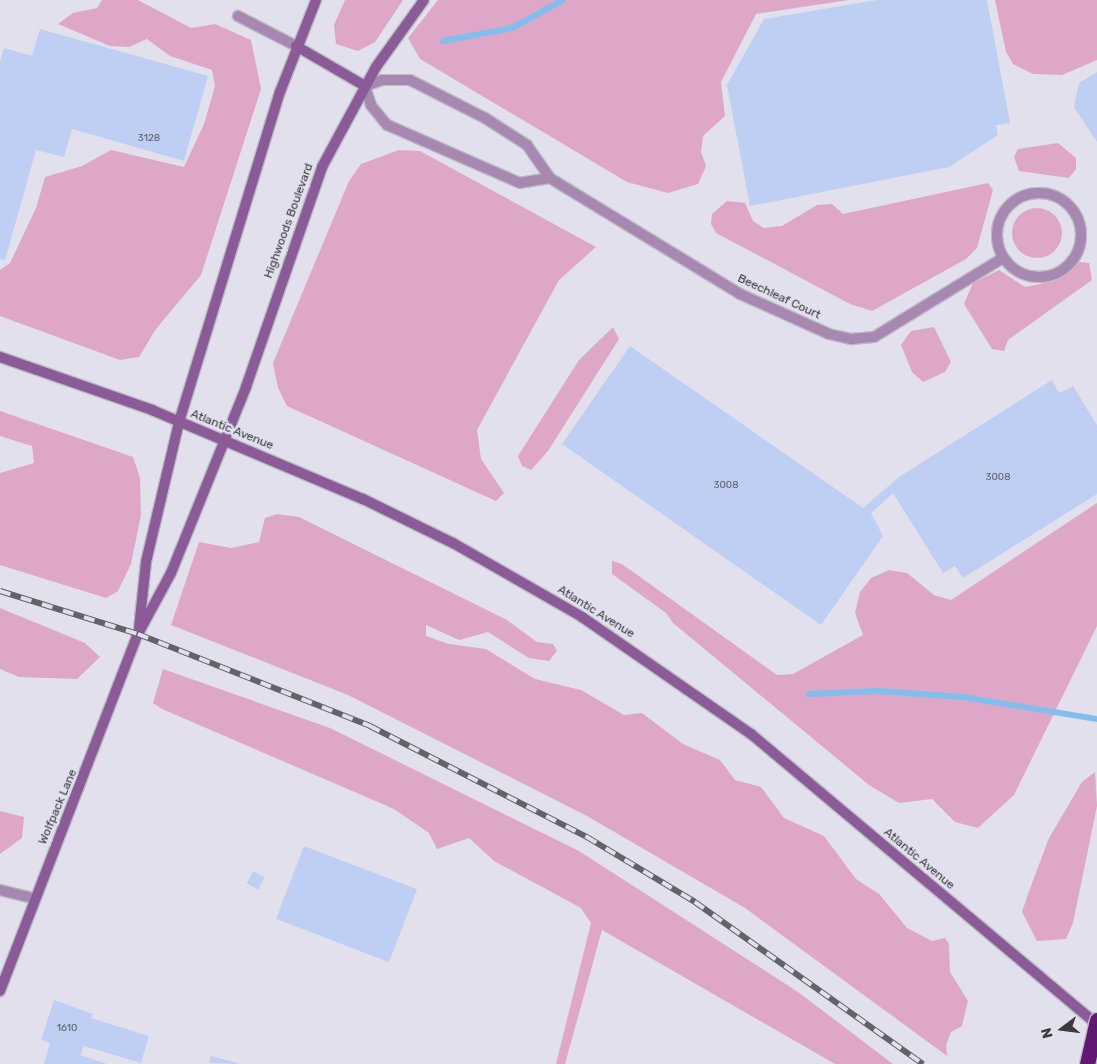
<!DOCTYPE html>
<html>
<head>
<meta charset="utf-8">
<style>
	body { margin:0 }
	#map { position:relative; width:1097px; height:1064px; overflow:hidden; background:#e2e0ed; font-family:Rubik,sans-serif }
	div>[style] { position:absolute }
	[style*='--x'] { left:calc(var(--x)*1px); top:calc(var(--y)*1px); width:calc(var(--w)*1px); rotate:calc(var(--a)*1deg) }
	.green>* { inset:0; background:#dfa7c7 }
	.round { border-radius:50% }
	.stream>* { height:6px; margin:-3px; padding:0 3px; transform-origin:3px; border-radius:3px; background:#82beed }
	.building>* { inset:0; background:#bfcef3; transform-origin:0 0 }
	.roads { filter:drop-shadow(1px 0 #bdbbc7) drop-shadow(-1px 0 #bdbbc7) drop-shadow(0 1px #bdbbc7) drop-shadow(0 -1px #bdbbc7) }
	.lane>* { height:10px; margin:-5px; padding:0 5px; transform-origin:5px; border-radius:5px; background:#a788b0 }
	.street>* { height:10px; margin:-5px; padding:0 5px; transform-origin:5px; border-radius:5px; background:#a788b0 }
	.street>.ring { margin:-5px; padding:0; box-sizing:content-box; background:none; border:10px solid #a788b0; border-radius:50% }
	.secondary>* { height:10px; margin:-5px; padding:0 5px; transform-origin:5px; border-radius:5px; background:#8a5b96 }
	.rail>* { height:5.5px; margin-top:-2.75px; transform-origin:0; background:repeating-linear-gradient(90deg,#e2e0ed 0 11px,#636269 0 22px); box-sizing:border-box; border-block:1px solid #636269 }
	.bridges { filter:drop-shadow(1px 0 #bdbbc7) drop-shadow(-1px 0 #bdbbc7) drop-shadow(0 1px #bdbbc7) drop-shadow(0 -1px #bdbbc7) }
	.highway-bridge>* { height:15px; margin:-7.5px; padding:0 7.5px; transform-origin:7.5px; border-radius:7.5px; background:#601872 }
	span { translate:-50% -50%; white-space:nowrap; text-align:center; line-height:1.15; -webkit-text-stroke:5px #e2e0ed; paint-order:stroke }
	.number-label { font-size:10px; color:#5c5f6c }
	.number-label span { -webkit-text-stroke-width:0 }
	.street-label { font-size:12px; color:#3b3a3f }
	.north { position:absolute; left:1037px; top:1004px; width:50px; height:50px; -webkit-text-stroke:4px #e2e0ed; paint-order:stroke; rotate:255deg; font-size:14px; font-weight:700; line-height:20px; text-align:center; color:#3b3a3f }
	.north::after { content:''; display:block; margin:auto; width:18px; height:22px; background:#3b3a3f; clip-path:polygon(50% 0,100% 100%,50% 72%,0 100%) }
</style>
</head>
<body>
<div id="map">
	<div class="green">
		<div style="clip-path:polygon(102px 0,138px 0,191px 28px,215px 24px,251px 40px,261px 89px,201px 275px,156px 329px,139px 357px,120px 360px,0 316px,0 270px,10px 263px,36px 208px,45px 177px,82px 166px,111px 150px,184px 167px,204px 124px,215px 86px,212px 70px,170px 56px,147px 39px,129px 47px,110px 46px,58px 24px,73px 13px,97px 8px)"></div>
		<div style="clip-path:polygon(345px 0,403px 0,375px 42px,358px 51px,336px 44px,334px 25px)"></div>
		<div style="clip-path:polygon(438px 0,849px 0,756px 14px,721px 82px,725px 116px,703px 136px,701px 152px,706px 166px,698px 184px,668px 193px,627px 182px,420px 59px,408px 38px)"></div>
		<div style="clip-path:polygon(995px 0,1097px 0,1097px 60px,1062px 75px,1033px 74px,1013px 64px,1006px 52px)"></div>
		<div style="clip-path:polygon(1058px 143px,1076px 158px,1076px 169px,1069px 178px,1019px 171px,1014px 157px,1018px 149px)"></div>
		<div style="clip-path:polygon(399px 150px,420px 151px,596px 247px,559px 280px,477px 430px,481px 459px,504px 493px,496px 501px,287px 406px,278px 388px,273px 363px,349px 181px,361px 164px)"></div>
		<div style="clip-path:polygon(988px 183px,993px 190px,977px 248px,966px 259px,872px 311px,850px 304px,716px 233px,711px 224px,712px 214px,727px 201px,745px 203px,753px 221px,764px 228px,782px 226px,817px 205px,832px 204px,843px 214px)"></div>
		<div class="round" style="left:1012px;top:208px;width:50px;height:50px"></div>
		<div style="clip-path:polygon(1080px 262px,1089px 263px,1092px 280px,1008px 340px,1004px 351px,992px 349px,964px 304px,973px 283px,999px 270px,1025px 287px,1054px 281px)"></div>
		<div style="clip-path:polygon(613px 327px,619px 339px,548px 451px,531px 470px,522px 466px,518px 456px,579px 360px)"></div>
		<div style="clip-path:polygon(934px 327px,951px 362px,945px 372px,923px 382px,912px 372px,901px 345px,911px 331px)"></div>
		<div style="clip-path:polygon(0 411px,133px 457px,140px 478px,141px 515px,131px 564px,118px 591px,106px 598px,0 565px,0 473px,34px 463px,32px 446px,0 436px)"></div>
		<div style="clip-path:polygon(1097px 503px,1097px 626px,1014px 795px,978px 828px,955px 822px,932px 799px,899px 803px,869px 785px,673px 623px,666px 613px,612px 574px,612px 561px,622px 564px,777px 675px,793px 674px,863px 635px,855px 613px,860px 592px,871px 578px,889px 570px,907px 573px,934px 595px,951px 600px)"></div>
		<div style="clip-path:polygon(277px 514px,299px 517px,507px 620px,537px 642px,553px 644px,557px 651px,549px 661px,529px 658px,488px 632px,459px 640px,426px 625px,426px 636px,449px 644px,486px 649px,535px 679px,581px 690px,624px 715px,642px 713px,683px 744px,720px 760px,735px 780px,761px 787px,784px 818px,824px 836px,856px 879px,879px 894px,907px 928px,932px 941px,945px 938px,949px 944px,950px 972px,968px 1001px,962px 1026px,951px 1032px,946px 1045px,947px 1056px,745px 908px,587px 816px,348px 695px,171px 625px,199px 542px,231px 548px,259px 542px,265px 518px)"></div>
		<div style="clip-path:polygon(0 608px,85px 643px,100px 657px,77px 679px,19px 677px,0 669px)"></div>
		<div style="clip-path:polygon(163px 669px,330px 728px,579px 851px,798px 992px,893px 1064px,835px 1064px,602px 930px,565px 1064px,556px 1064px,591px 923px,581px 908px,494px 861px,469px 838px,437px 849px,429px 833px,394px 809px,162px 709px,153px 703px)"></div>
		<div style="clip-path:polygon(1095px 772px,1097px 806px,1073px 923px,1066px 939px,1037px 941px,1022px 912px,1028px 894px,1049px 838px,1082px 782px)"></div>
		<div style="clip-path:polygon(0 811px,24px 817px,22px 838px,0 854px)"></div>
	</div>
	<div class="stream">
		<div style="--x:443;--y:41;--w:70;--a:-10.7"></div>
		<div style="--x:512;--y:28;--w:58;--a:-28.8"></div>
		<div style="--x:809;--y:694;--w:69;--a:-2.5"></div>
		<div style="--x:878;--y:691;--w:85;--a:4"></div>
		<div style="--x:963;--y:697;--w:136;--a:9.3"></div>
	</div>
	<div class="building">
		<div style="clip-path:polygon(877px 0,987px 0,1010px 123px,996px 125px,998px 135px,949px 167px,750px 206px,727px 85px,764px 19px)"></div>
		<div style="clip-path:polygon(40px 29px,208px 76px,184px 161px,72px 129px,64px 157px,36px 150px,5px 260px,0 259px,0 62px,4px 48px,32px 56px)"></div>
		<div style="clip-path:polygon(1097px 72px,1097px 142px,1074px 107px,1079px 83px)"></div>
		<div style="clip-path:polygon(630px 346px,863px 508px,899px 477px,1052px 380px,1059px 393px,1073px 386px,1097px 425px,1097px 494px,963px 578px,955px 566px,943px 573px,893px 493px,871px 513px,883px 536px,821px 625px,562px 444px)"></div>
		<div style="left:304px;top:846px;width:121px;height:78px;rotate:21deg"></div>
		<div style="left:253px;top:871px;width:13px;height:14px;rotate:27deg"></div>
		<div style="clip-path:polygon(54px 1000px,93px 1014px,91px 1018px,149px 1036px,141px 1063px,84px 1046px,80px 1055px,107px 1064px,44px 1064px,50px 1043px,41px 1040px)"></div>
		<div style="clip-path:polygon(211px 1056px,238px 1063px,238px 1064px,209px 1063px)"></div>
	</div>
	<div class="roads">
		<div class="lane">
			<div style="--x:238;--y:16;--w:65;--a:27.3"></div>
		</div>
		<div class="street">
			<div style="--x:550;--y:178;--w:30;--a:171"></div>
			<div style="--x:520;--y:183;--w:145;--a:-156.4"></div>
			<div style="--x:387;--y:125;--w:26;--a:-129"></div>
			<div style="--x:371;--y:105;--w:20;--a:-108"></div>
			<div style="--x:365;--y:86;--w:18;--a:-19"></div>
			<div style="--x:382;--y:80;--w:28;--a:0"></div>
			<div style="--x:410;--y:80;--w:84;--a:26.9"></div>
			<div style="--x:485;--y:118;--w:50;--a:32.7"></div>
			<div style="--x:527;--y:145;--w:40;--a:55.1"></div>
			<div style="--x:550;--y:178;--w:223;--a:31.4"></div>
			<div style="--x:740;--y:294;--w:98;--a:24.2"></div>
			<div style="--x:829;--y:334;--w:23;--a:13"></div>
			<div style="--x:851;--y:339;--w:23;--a:-5"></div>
			<div style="--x:874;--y:337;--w:151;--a:-31.5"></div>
			<div class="ring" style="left:997px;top:193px;width:74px;height:74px"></div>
			<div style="--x:0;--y:890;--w:33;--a:14"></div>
		</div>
		<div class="secondary">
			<div style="--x:296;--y:46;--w:80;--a:30.1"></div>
			<div style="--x:0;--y:357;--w:161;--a:19.2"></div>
			<div style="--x:152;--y:410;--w:229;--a:22.9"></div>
			<div style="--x:363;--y:499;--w:100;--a:26.1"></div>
			<div style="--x:453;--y:543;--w:149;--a:29.8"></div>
			<div style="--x:582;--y:617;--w:206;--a:34.7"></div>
			<div style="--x:751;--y:734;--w:451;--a:40"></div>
			<div style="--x:139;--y:628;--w:66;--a:-83.9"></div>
			<div style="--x:146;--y:562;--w:144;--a:-76.7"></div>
			<div style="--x:179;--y:422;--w:345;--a:-73"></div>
			<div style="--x:280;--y:92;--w:99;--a:-68.6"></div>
			<div style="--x:0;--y:991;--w:383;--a:-68.9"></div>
			<div style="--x:138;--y:634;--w:69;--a:-61.6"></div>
			<div style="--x:171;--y:573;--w:201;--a:-68"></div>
			<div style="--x:246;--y:387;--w:233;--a:-70.9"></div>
			<div style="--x:322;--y:167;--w:114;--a:-61.6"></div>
			<div style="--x:376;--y:67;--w:82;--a:-54.4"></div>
		</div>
	</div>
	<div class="rail">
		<div style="--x:0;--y:591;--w:145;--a:17.3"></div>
		<div style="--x:138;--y:634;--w:250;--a:21.6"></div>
		<div style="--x:370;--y:726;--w:244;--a:27.1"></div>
		<div style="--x:587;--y:837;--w:126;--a:31"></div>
		<div style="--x:695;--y:902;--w:280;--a:35.4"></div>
	</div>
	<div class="bridges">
		<div class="highway-bridge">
			<div style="--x:1087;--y:1064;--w:45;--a:-77.2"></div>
		</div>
	</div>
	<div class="number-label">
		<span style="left:149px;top:139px">3128</span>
		<span style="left:998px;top:478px">3008</span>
		<span style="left:726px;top:486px">3008</span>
		<span style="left:67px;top:1029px">1610</span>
	</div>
	<div class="street-label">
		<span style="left:289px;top:221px;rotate:-70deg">Highwoods Boulevard</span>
		<span style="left:779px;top:297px;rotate:25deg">Beechleaf Court</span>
		<span style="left:232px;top:430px;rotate:22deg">Atlantic Avenue</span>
		<span style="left:596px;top:612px;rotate:32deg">Atlantic Avenue</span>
		<span style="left:58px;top:807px;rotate:-67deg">Wolfpack Lane</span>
		<span style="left:919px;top:859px;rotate:40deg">Atlantic Avenue</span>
	</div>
	<div class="north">N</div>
</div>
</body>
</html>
